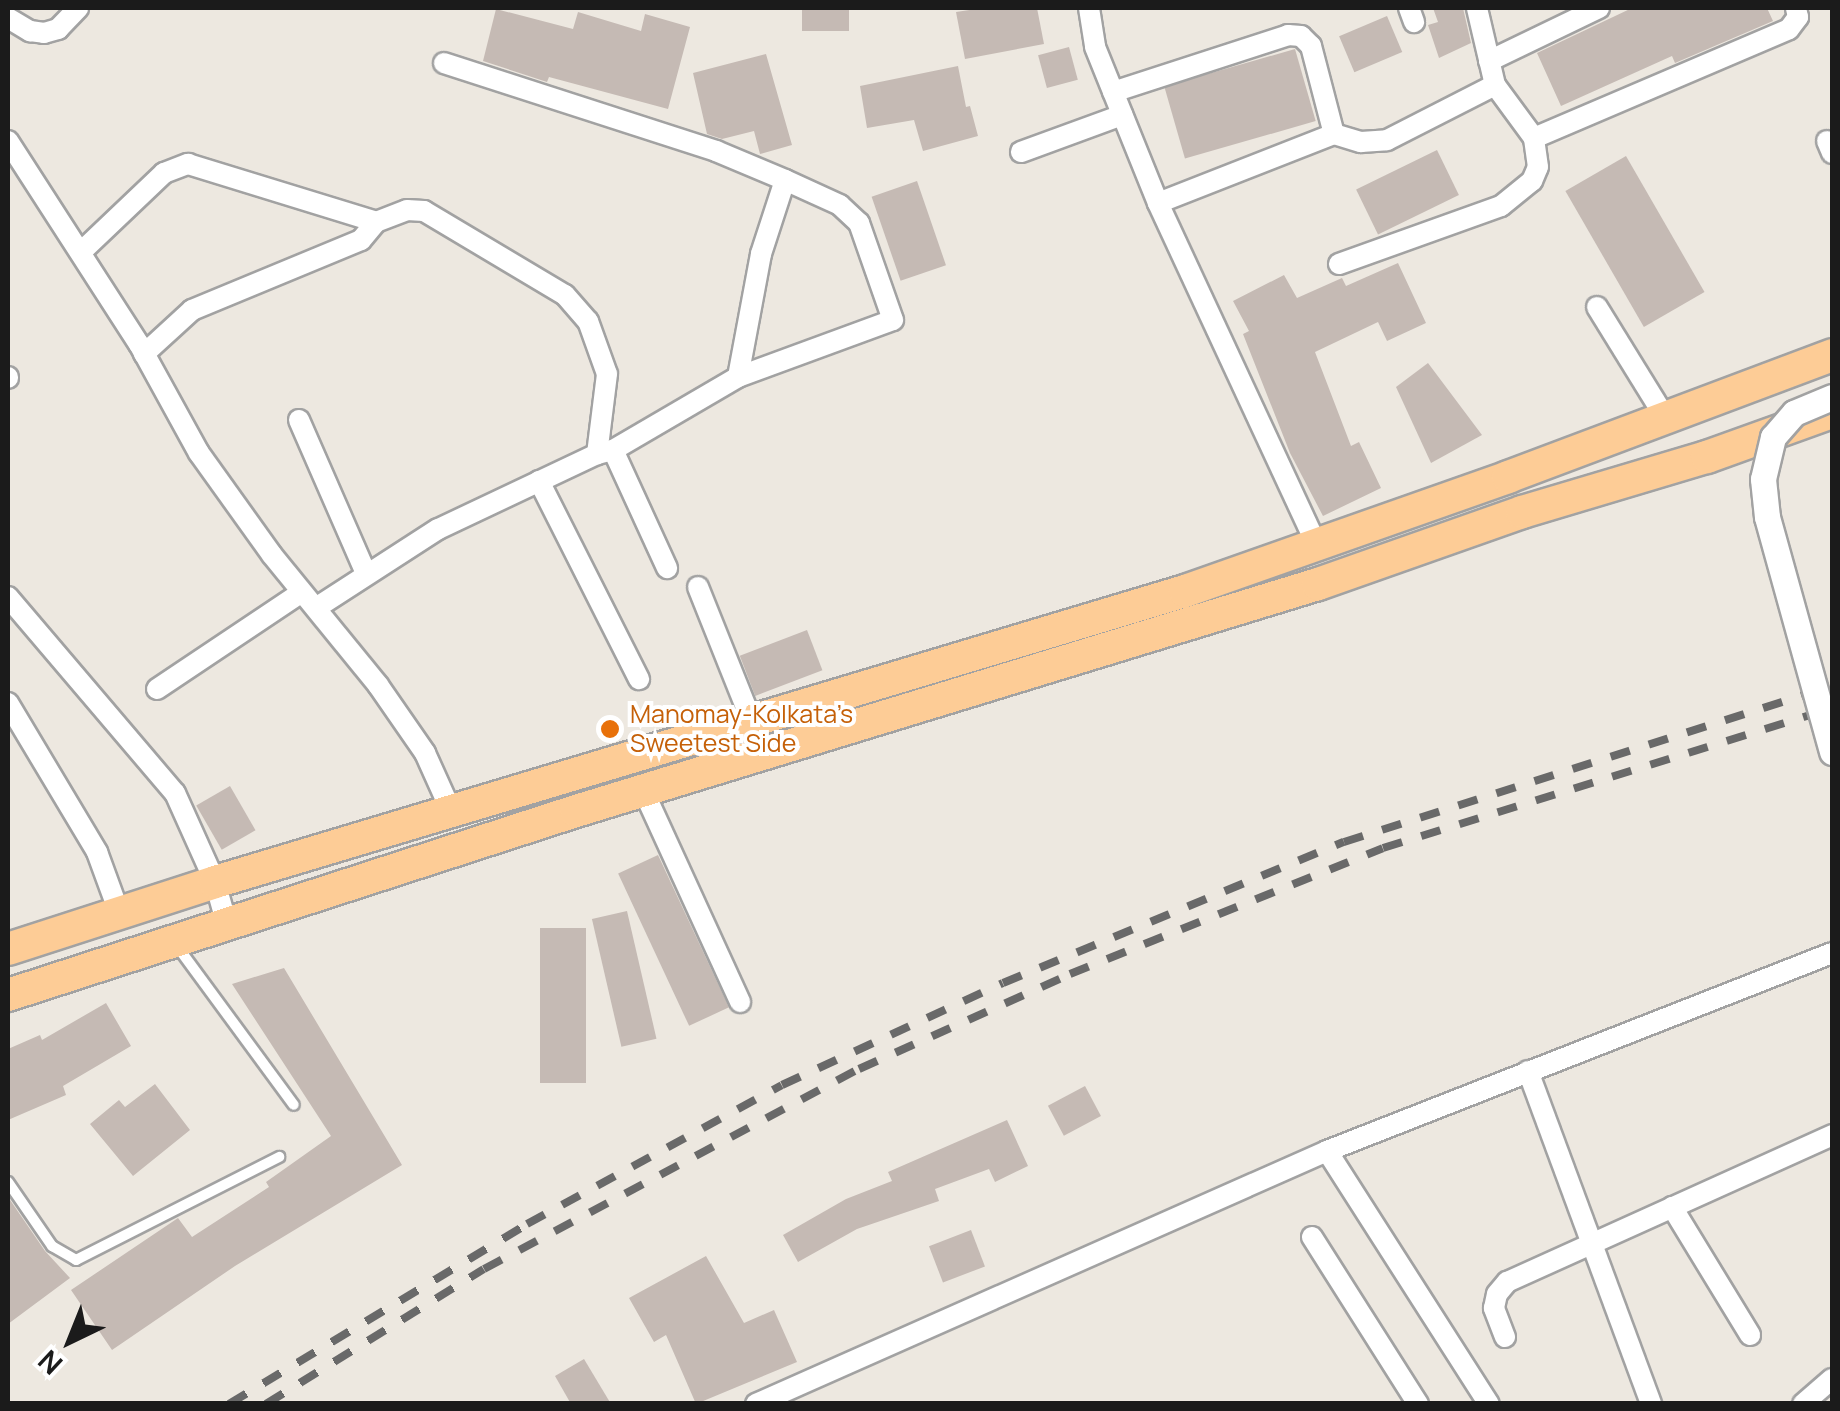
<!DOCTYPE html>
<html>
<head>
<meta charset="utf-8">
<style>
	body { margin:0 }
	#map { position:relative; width:1840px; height:1411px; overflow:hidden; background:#ede8e0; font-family:Manrope,sans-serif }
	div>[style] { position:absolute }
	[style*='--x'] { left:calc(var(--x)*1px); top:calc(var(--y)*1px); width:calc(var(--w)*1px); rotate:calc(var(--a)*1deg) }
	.building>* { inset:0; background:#c5bab4; transform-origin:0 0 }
	.roads { filter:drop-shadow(2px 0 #a2a2a2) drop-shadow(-2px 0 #a2a2a2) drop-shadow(0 2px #a2a2a2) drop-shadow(0 -2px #a2a2a2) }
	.service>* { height:10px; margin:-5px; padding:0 5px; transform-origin:5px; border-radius:5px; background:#fff }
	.minor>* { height:20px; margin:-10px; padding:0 10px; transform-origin:10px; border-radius:10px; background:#fff }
	.primary>* { height:32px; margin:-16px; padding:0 16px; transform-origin:16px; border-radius:16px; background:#fdcc96 }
	.rail>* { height:8px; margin-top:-4px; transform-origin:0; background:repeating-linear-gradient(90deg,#696969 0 20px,transparent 0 40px) }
	.bridges { filter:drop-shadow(2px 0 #a2a2a2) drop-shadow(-2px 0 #a2a2a2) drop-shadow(0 2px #a2a2a2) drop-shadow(0 -2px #a2a2a2) }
	.tertiary-bridge>* { height:25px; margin:-12.5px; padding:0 12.5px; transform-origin:12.5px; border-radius:12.5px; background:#fff }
	.dots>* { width:28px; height:28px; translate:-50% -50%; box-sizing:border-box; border:5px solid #fff; border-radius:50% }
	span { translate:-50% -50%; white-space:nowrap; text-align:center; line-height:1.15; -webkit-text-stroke:8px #fff; paint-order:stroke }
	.food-label { font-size:25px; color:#c56008 }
	.left { translate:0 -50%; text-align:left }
	.frame { position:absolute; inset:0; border:10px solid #1b1b1b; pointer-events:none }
	.north { position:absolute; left:20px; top:1291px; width:100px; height:100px; -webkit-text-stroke:8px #fff; paint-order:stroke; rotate:223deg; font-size:28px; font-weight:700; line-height:40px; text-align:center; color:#1b1b1b }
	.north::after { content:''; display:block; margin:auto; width:35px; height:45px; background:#1b1b1b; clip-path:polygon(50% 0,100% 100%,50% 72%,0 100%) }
</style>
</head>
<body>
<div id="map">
	<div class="building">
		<div style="left:802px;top:8px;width:47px;height:23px"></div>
		<div style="clip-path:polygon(983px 8px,1037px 8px,1044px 44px,965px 59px,956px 12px)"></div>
		<div style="clip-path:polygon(1433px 8px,1463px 8px,1471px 43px,1439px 58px,1428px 25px,1438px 22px)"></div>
		<div style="clip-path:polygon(1632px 8px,1767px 8px,1773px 21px,1675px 63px,1672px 56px,1561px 106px,1537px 53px)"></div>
		<div style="clip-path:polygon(496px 9px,573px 29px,578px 12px,641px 31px,645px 14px,690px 27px,668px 109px,549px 77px,547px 82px,483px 61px)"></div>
		<div style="left:1387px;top:16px;width:39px;height:52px;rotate:67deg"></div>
		<div style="left:1069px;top:47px;width:34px;height:32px;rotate:75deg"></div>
		<div style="left:1295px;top:49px;width:75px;height:136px;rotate:74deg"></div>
		<div style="clip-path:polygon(766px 54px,792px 145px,760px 154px,754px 131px,722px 139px,707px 134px,693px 73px)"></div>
		<div style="clip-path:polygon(958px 66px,966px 107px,970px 106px,978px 136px,923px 151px,914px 120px,867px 128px,860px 86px)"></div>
		<div style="left:1437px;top:150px;width:50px;height:90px;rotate:64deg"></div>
		<div style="left:1626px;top:156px;width:157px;height:70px;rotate:60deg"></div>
		<div style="left:917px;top:181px;width:89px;height:48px;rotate:71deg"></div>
		<div style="clip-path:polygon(1398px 263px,1426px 323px,1387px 341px,1378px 322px,1315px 352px,1351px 446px,1359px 442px,1381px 488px,1323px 516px,1290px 453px,1243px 334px,1249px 331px,1233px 301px,1284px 275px,1297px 298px,1342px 278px,1346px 286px)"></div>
		<div style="clip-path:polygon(1428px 363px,1482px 435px,1431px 463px,1396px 387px)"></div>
		<div style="left:807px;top:630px;width:43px;height:72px;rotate:69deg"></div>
		<div style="left:230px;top:786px;width:51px;height:39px;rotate:60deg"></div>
		<div style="left:658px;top:855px;width:168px;height:44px;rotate:65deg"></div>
		<div style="left:627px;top:911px;width:131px;height:36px;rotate:77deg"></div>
		<div style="left:540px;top:928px;width:46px;height:155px"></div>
		<div style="clip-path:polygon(284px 968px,402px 1165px,235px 1266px,112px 1350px,71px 1290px,178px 1218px,192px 1237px,269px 1187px,266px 1182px,331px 1136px,232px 984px)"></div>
		<div style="clip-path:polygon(106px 1003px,131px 1046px,63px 1086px,66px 1095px,8px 1120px,8px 1049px,40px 1035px,42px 1040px)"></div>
		<div style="clip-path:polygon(155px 1084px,190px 1130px,133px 1176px,90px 1124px,119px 1100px,125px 1107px)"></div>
		<div style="left:1085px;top:1086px;width:34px;height:42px;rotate:62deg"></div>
		<div style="clip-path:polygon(1007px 1120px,1028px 1166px,995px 1182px,989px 1169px,935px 1189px,939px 1201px,857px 1229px,798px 1262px,783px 1235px,846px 1199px,892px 1181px,888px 1172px)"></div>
		<div style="clip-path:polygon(8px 1197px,45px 1251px,70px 1278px,8px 1324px)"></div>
		<div style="left:971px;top:1230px;width:39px;height:45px;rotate:69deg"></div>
		<div style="clip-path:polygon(706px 1256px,744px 1323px,774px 1310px,797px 1362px,696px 1404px,666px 1335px,654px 1342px,629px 1298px)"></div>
		<div style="clip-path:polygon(584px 1359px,611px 1404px,571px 1404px,555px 1376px)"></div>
	</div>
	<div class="roads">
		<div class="service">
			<div style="--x:177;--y:946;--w:197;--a:53.7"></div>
			<div style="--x:8;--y:1182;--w:78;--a:55.5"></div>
			<div style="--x:52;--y:1246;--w:28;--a:30"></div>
			<div style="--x:76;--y:1260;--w:228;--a:-26.9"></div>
		</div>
		<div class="minor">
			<div style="--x:1089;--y:8;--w:39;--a:81"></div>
			<div style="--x:1095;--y:47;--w:168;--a:68"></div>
			<div style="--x:1158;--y:203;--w:377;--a:65.1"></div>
			<div style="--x:1409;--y:8;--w:15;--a:70"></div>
			<div style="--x:8;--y:18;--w:26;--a:31"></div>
			<div style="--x:30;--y:31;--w:14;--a:8"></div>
			<div style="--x:44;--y:33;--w:15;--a:-16"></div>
			<div style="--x:58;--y:29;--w:29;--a:-46"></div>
			<div style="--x:1489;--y:61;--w:122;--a:-25.7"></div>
			<div style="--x:444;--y:63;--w:286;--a:17.9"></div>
			<div style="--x:716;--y:151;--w:75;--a:22.8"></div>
			<div style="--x:785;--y:180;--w:78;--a:108"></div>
			<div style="--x:761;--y:254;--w:125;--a:100.6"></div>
			<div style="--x:1113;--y:92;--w:184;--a:-18"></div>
			<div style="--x:1288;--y:35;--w:13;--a:4"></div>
			<div style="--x:1301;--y:36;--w:14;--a:45"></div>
			<div style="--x:1311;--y:46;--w:91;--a:75.4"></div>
			<div style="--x:1534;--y:138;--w:277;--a:-23.1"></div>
			<div style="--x:1789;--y:29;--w:15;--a:-53"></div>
			<div style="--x:1798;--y:17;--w:9;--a:-103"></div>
			<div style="--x:8;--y:141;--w:242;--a:57.2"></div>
			<div style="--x:139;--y:344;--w:124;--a:61.2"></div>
			<div style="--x:199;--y:453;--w:125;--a:54.4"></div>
			<div style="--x:272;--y:555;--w:168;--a:50.8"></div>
			<div style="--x:378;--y:685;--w:83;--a:55.3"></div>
			<div style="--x:425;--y:753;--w:66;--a:65.8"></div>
			<div style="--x:1827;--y:141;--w:13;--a:67"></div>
			<div style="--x:1021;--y:152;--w:108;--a:-20.1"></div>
			<div style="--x:1158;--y:203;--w:189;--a:-21.4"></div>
			<div style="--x:1334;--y:134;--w:28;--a:17"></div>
			<div style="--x:1361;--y:142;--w:26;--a:-4"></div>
			<div style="--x:1387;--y:140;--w:121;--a:-27"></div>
			<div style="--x:81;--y:252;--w:115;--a:-43.6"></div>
			<div style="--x:164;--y:173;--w:26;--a:-21"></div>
			<div style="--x:188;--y:164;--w:197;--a:17.1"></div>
			<div style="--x:376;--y:222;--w:33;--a:-21"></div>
			<div style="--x:407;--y:210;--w:17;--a:3"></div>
			<div style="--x:424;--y:211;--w:164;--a:30.8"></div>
			<div style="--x:565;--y:295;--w:35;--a:49"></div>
			<div style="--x:588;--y:321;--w:56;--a:70.3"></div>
			<div style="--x:607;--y:374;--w:81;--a:97.1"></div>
			<div style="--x:597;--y:454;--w:176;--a:154.7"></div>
			<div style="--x:438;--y:529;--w:145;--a:147.1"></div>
			<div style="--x:1339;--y:264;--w:172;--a:-19.7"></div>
			<div style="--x:1501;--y:206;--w:40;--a:-39"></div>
			<div style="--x:1532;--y:181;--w:15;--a:-67"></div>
			<div style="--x:1538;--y:167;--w:29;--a:-98"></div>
			<div style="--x:1534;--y:138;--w:66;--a:-126.3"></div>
			<div style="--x:1495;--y:85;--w:79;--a:-103.2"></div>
			<div style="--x:1597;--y:307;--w:129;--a:58.3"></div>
			<div style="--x:144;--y:354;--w:65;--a:-42.5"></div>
			<div style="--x:192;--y:310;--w:183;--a:-22.5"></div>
			<div style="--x:361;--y:240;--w:23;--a:-50"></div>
			<div style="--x:8;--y:377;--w:1;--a:90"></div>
			<div style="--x:299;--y:420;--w:167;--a:66.4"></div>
			<div style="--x:613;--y:450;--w:130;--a:65.4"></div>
			<div style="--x:597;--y:454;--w:16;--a:-14"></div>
			<div style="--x:613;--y:450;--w:145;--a:-30.3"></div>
			<div style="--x:738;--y:377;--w:165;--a:-20.2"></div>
			<div style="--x:893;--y:320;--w:103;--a:-109.3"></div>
			<div style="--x:859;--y:223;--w:26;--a:-137"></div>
			<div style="--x:840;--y:205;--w:60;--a:-155.6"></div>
			<div style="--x:539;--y:481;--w:222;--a:63.2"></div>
			<div style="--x:698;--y:587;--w:145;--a:68.2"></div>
			<div style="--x:8;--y:597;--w:257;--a:49.6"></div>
			<div style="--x:175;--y:793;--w:98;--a:65.8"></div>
			<div style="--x:215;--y:882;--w:45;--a:74.4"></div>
			<div style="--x:157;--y:689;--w:174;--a:-33.8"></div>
			<div style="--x:8;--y:703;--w:174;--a:59.1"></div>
			<div style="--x:97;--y:852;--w:64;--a:69.9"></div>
			<div style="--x:644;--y:792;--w:231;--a:65.4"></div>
			<div style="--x:1528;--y:1071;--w:355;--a:69.7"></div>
			<div style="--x:1327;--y:1151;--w:300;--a:57.4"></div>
			<div style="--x:1672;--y:1207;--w:150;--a:58.6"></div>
			<div style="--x:1312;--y:1237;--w:198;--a:57.6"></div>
			<div style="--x:1505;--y:1337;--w:31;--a:-111"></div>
			<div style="--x:1494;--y:1308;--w:14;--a:-78"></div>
			<div style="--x:1497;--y:1294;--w:16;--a:-50"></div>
			<div style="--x:1507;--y:1282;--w:357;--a:-24.3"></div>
			<div style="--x:756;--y:1404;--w:625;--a:-23.9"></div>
			<div style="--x:1327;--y:1151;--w:542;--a:-21.41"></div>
			<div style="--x:1803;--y:1404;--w:38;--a:-41"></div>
		</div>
		<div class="primary">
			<div style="--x:8;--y:949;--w:218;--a:-17.9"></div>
			<div style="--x:215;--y:882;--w:1013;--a:-16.7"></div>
			<div style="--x:1185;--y:591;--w:343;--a:-19.4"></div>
			<div style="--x:1508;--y:477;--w:346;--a:-20.6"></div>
			<div style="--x:8;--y:995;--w:597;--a:-17.95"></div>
			<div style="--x:576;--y:811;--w:776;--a:-17.01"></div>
			<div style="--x:1318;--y:584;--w:216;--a:-19.4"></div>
			<div style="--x:1522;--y:512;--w:193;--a:-16.6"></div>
			<div style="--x:1707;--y:457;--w:133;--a:-19.8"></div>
		</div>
	</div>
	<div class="rail">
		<div style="--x:229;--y:1404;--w:348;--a:-31.1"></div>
		<div style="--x:527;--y:1224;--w:290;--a:-28.6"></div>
		<div style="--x:782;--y:1085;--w:243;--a:-24.8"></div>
		<div style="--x:1003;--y:983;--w:369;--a:-22.5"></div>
		<div style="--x:1344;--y:842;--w:512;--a:-17.73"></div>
		<div style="--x:266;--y:1404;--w:256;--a:-31.8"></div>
		<div style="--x:484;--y:1269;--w:425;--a:-28.1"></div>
		<div style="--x:859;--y:1069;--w:231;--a:-24.2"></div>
		<div style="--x:1070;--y:974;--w:337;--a:-21.9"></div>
		<div style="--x:1383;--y:848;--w:470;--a:-17.3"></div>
	</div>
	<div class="bridges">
		<div class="tertiary-bridge">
			<div style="--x:1832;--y:397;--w:41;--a:157.2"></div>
			<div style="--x:1794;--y:413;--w:32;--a:131"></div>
			<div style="--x:1773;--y:437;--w:43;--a:103.4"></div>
			<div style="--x:1763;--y:479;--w:38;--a:84"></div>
			<div style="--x:1767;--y:517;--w:244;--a:74.5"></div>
		</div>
	</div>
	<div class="dots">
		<div style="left:610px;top:729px;background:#e8710a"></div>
	</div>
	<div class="food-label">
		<span class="left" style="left:630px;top:729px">Manomay-Kolkata’s<br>Sweetest Side</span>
	</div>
	<div class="frame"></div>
	<div class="north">N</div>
</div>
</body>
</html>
